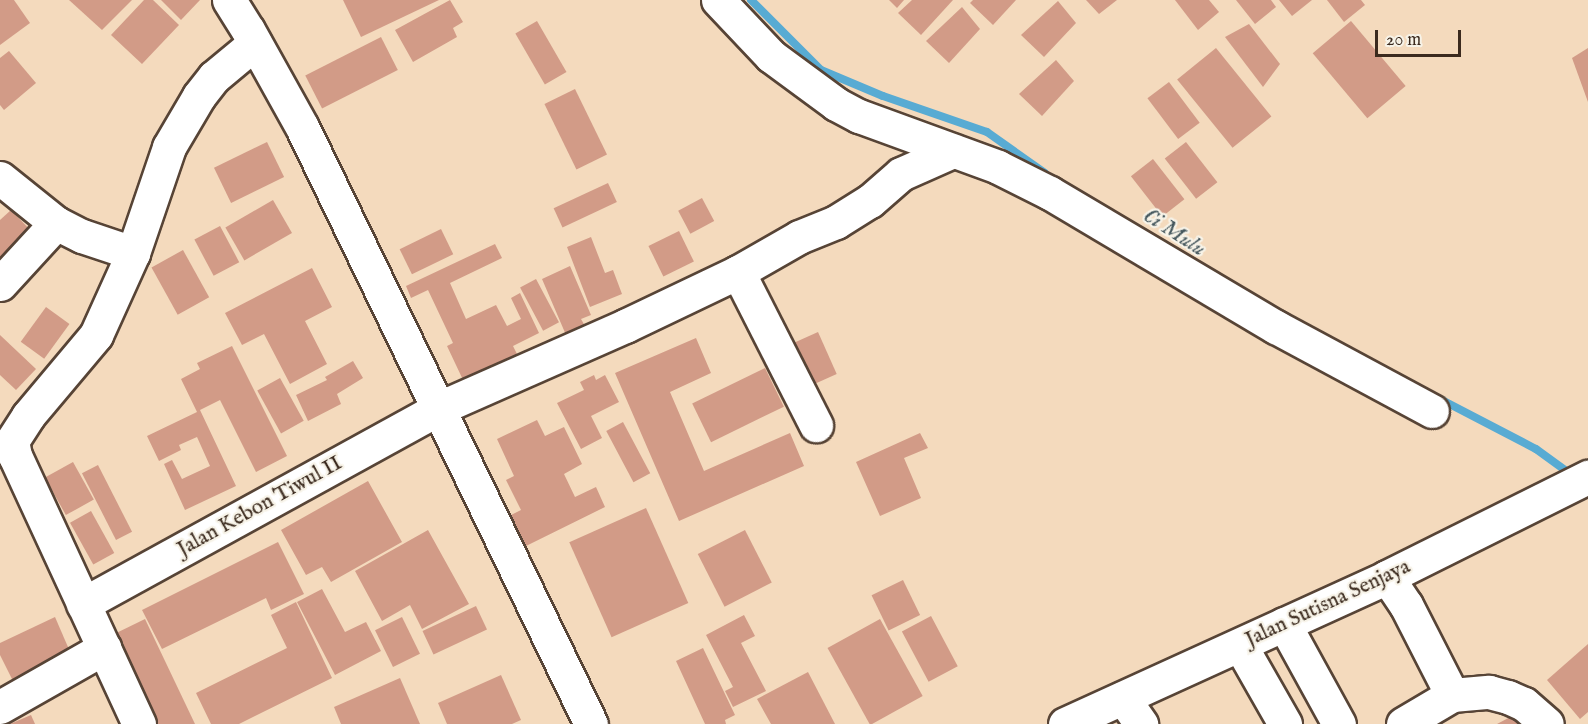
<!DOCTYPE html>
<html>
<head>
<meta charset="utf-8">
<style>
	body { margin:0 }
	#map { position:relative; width:1588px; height:724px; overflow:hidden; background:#f4dabd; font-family:"IM FELL English",serif }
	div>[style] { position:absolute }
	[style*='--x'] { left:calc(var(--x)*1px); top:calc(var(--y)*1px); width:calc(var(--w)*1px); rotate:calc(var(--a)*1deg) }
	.stream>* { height:8px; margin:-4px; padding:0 4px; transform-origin:4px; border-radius:4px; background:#58abd3 }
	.building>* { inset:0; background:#d29b87; transform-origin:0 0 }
	.roads { filter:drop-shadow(2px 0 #574436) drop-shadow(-2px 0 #574436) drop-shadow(0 2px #574436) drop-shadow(0 -2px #574436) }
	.minor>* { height:33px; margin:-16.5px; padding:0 16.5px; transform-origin:16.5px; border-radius:16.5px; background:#fff }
	.major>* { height:33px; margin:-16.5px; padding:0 16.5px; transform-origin:16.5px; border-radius:16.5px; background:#fff }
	span { translate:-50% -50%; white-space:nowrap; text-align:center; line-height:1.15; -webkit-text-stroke:4.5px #f7f3e8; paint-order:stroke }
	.street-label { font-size:21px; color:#3b2a1e }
	.water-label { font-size:22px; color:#45575d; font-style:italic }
	.scale { position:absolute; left:1375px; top:30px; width:86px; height:27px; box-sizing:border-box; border:3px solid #3b2a1e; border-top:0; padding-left:8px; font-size:18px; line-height:21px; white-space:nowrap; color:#3b2a1e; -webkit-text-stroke:4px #f7f3e8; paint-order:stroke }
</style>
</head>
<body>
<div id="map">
	<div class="stream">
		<div style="--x:751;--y:0;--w:99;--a:45"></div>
		<div style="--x:821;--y:70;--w:67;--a:22.8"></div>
		<div style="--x:883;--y:96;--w:110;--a:19.1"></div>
		<div style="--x:987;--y:132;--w:71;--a:35.3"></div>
		<div style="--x:1436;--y:397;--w:113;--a:27.5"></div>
		<div style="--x:1536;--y:449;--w:46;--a:36.1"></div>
	</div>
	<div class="building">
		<div style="clip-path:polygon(0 0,14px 0,30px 23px,0 45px)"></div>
		<div style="clip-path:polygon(69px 0,132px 0,102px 30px)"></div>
		<div style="clip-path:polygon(144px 0,153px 0,179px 25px,142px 64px,111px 35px)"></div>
		<div style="clip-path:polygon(161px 0,200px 0,181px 20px)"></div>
		<div style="clip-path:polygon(343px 0,439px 0,361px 37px)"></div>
		<div style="clip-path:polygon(450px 0,463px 22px,453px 28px,457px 37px,413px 62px,395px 30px)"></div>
		<div style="clip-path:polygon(889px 0,904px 0,897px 8px)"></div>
		<div style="clip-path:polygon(912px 0,953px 0,921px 35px,898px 13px)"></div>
		<div style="clip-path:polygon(973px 0,1016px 0,993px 25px,970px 3px)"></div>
		<div style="clip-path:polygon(1086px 0,1117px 0,1099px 14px)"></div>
		<div style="clip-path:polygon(1175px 0,1209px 0,1219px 12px,1198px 30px)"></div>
		<div style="clip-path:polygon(1236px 0,1271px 0,1276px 7px,1255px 24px)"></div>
		<div style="clip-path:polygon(1279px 0,1312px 0,1292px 16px)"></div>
		<div style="clip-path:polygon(1327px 0,1361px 0,1365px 5px,1344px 22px)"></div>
		<div style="clip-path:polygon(1058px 1px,1076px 23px,1044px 57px,1021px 35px)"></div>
		<div style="clip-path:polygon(962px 7px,980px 29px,949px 63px,926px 41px)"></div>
		<div style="left:537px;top:21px;width:59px;height:25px;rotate:60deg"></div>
		<div style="left:1351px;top:21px;width:85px;height:50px;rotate:50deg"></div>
		<div style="clip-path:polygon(1249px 24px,1280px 64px,1263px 87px,1225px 37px)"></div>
		<div style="left:381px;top:37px;width:37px;height:85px;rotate:63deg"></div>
		<div style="left:1216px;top:48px;width:88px;height:50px;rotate:51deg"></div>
		<div style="clip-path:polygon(1588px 48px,1588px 102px,1572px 58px)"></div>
		<div style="clip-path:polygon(9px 51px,36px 83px,4px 110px,0 105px,0 58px)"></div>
		<div style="clip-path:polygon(1056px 60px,1074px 81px,1042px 116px,1019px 94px)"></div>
		<div style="left:1169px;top:82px;width:51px;height:27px;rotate:53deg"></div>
		<div style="left:575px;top:89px;width:73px;height:34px;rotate:64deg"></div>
		<div style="left:267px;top:142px;width:39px;height:59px;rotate:64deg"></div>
		<div style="left:1186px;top:142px;width:51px;height:27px;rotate:52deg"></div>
		<div style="left:1153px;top:159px;width:51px;height:28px;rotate:52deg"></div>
		<div style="left:608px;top:183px;width:21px;height:60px;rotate:65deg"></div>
		<div style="left:702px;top:198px;width:26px;height:27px;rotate:62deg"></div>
		<div style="left:273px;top:200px;width:38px;height:55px;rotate:60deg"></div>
		<div style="clip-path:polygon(11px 210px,34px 234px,0 277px,0 220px)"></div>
		<div style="left:220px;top:226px;width:41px;height:29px;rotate:62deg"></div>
		<div style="left:441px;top:229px;width:28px;height:46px;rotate:64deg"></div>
		<div style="left:679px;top:231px;width:34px;height:34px;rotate:64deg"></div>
		<div style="clip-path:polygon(591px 237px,605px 273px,613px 270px,622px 294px,590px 307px,567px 247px)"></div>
		<div style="clip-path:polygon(495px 244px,502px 258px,450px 283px,466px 319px,496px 305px,507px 326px,521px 319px,511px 298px,520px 293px,539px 333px,513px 346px,518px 356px,464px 382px,447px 346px,453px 343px,428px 290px,411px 298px,406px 286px)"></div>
		<div style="left:183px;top:250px;width:54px;height:36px;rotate:61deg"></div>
		<div style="clip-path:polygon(570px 266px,591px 315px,581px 319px,585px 326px,566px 335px,542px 279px)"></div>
		<div style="clip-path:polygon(312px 268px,332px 307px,305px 321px,327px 364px,290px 384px,264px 334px,242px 345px,225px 313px)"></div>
		<div style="left:536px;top:279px;width:49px;height:18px;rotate:62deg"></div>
		<div style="left:46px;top:307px;width:29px;height:43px;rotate:36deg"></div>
		<div style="left:818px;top:332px;width:46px;height:36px;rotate:66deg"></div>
		<div style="clip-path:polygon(0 335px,36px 369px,16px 390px,0 375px)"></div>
		<div style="clip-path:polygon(696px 338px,711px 373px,670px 392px,704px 471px,790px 433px,804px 466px,679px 521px,615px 373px)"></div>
		<div style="clip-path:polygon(232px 346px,287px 456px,256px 472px,220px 400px,200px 410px,236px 486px,185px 510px,164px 464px,172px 460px,182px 479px,210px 466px,197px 437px,179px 445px,181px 450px,159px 461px,147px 436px,197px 412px,181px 379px,200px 369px,197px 363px)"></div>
		<div style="clip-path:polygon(353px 361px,363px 378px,337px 394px,341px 404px,308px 421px,296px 395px,327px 380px,325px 377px)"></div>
		<div style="left:765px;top:368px;width:43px;height:81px;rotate:64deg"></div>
		<div style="clip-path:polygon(594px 375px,596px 380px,605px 375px,619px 402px,591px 416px,602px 438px,581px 449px,557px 403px,584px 390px,580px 382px)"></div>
		<div style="left:280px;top:378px;width:49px;height:26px;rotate:61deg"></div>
		<div style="clip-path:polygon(537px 420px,545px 436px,564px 427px,582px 464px,564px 474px,575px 497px,596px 487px,605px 507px,524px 547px,509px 516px,521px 510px,506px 480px,514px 476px,497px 439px)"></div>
		<div style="left:623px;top:422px;width:58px;height:19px;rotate:62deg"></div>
		<div style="clip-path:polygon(920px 433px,928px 448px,904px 458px,921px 498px,880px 516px,856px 462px)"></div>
		<div style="left:73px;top:462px;width:43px;height:32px;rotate:61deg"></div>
		<div style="left:98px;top:465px;width:75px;height:18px;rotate:63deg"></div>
		<div style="clip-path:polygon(368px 481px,402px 542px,331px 582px,322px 567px,306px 575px,281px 530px)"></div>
		<div style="left:646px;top:508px;width:104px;height:84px;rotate:66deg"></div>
		<div style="left:91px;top:511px;width:48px;height:24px;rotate:61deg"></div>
		<div style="clip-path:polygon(428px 530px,469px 604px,422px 629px,410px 605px,382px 621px,355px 571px)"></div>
		<div style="left:745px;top:530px;width:59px;height:53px;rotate:63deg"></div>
		<div style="clip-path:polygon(278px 542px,304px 594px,271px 610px,266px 598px,162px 649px,142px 610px)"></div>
		<div style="left:903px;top:580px;width:39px;height:35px;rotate:64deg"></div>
		<div style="clip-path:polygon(322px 589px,345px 632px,366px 622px,381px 651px,335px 675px,297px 602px)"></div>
		<div style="clip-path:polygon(296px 602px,332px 678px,239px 724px,211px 724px,196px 693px,287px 648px,271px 615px)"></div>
		<div style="left:476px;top:606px;width:26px;height:59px;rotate:65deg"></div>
		<div style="clip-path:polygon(744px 615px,755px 636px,741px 643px,766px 691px,733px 707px,725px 691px,733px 687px,706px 635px)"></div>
		<div style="left:931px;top:616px;width:57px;height:33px;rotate:62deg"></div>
		<div style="clip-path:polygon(55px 617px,71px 654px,13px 681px,0 655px,0 643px)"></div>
		<div style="left:402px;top:617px;width:41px;height:30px;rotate:64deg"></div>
		<div style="clip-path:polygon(145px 619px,195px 724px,145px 724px,104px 639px)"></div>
		<div style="left:880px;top:619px;width:88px;height:60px;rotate:61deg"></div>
		<div style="clip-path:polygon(1588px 644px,1588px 712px,1580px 719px,1547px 680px)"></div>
		<div style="clip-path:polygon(703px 648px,735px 715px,725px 720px,726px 724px,705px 724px,676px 661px)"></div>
		<div style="clip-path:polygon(808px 672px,835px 724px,771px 724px,757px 699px)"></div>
		<div style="clip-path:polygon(501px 675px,521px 720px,512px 724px,447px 724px,438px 703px)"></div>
		<div style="clip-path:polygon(400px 678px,420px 724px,341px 724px,334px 707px)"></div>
		<div style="clip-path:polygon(31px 715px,35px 724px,10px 724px)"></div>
		<div style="clip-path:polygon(1514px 715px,1518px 724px,1497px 724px)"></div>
	</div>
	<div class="roads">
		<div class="minor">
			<div style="--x:229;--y:0;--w:36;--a:58"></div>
			<div style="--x:248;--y:30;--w:111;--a:60.9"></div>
			<div style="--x:302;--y:127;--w:663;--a:64.17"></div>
			<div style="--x:718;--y:0;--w:77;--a:46.6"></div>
			<div style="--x:771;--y:56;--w:81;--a:36.4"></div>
			<div style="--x:836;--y:104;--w:26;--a:28"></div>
			<div style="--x:859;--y:116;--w:148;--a:20.1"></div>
			<div style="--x:998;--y:167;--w:58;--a:26.6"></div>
			<div style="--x:1050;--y:193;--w:263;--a:30.7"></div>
			<div style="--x:1276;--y:327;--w:177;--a:28.3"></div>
			<div style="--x:0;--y:178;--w:72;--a:38.8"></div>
			<div style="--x:56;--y:223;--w:29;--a:27"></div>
			<div style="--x:82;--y:236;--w:54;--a:18.4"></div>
			<div style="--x:738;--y:272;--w:172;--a:63"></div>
			<div style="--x:0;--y:284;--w:83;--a:-47.4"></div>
			<div style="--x:1387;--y:577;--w:34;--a:56"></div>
			<div style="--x:1406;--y:605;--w:101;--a:62.9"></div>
			<div style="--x:1452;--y:695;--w:37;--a:-5"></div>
			<div style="--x:1489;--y:692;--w:20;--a:15"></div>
			<div style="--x:1508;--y:697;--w:17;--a:24"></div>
			<div style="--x:1524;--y:704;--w:30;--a:41"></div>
			<div style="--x:83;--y:604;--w:404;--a:-28.8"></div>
			<div style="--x:437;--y:409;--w:206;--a:-23.8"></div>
			<div style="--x:625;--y:326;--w:125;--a:-25.5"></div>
			<div style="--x:738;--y:272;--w:70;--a:-29.8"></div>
			<div style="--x:799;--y:237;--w:40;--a:-22"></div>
			<div style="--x:836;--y:222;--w:40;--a:-32"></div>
			<div style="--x:870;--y:201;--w:41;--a:-41.1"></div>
			<div style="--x:901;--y:174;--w:57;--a:-23.9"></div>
			<div style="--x:1284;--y:624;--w:114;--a:61.2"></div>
			<div style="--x:1240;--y:645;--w:91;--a:60.3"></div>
			<div style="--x:1123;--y:698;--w:32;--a:55"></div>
			<div style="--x:0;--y:707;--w:120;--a:-29.6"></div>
			<div style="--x:139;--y:724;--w:295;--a:-114.8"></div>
			<div style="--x:15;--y:456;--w:15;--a:-101"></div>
			<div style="--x:12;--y:441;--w:30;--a:-57"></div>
			<div style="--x:28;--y:416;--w:106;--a:-50"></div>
			<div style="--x:96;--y:335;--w:90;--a:-65.7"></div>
			<div style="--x:133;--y:253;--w:112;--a:-71.2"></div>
			<div style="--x:169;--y:147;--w:59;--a:-59.5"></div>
			<div style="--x:199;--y:96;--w:24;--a:-52"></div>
			<div style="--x:214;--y:77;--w:53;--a:-39.7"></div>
			<div style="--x:1403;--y:724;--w:57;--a:-30.6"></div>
		</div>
		<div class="major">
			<div style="--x:1065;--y:724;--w:354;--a:-24.5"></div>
			<div style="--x:1387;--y:577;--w:225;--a:-26.5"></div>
		</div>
	</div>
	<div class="street-label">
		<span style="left:260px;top:507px;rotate:-29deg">Jalan Kebon Tiwul II</span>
		<span style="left:1328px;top:604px;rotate:-25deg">Jalan Sutisna Senjaya</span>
	</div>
	<div class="water-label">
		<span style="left:1174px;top:233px;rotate:33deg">Ci Mulu</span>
	</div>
	<div class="scale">20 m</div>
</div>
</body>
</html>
